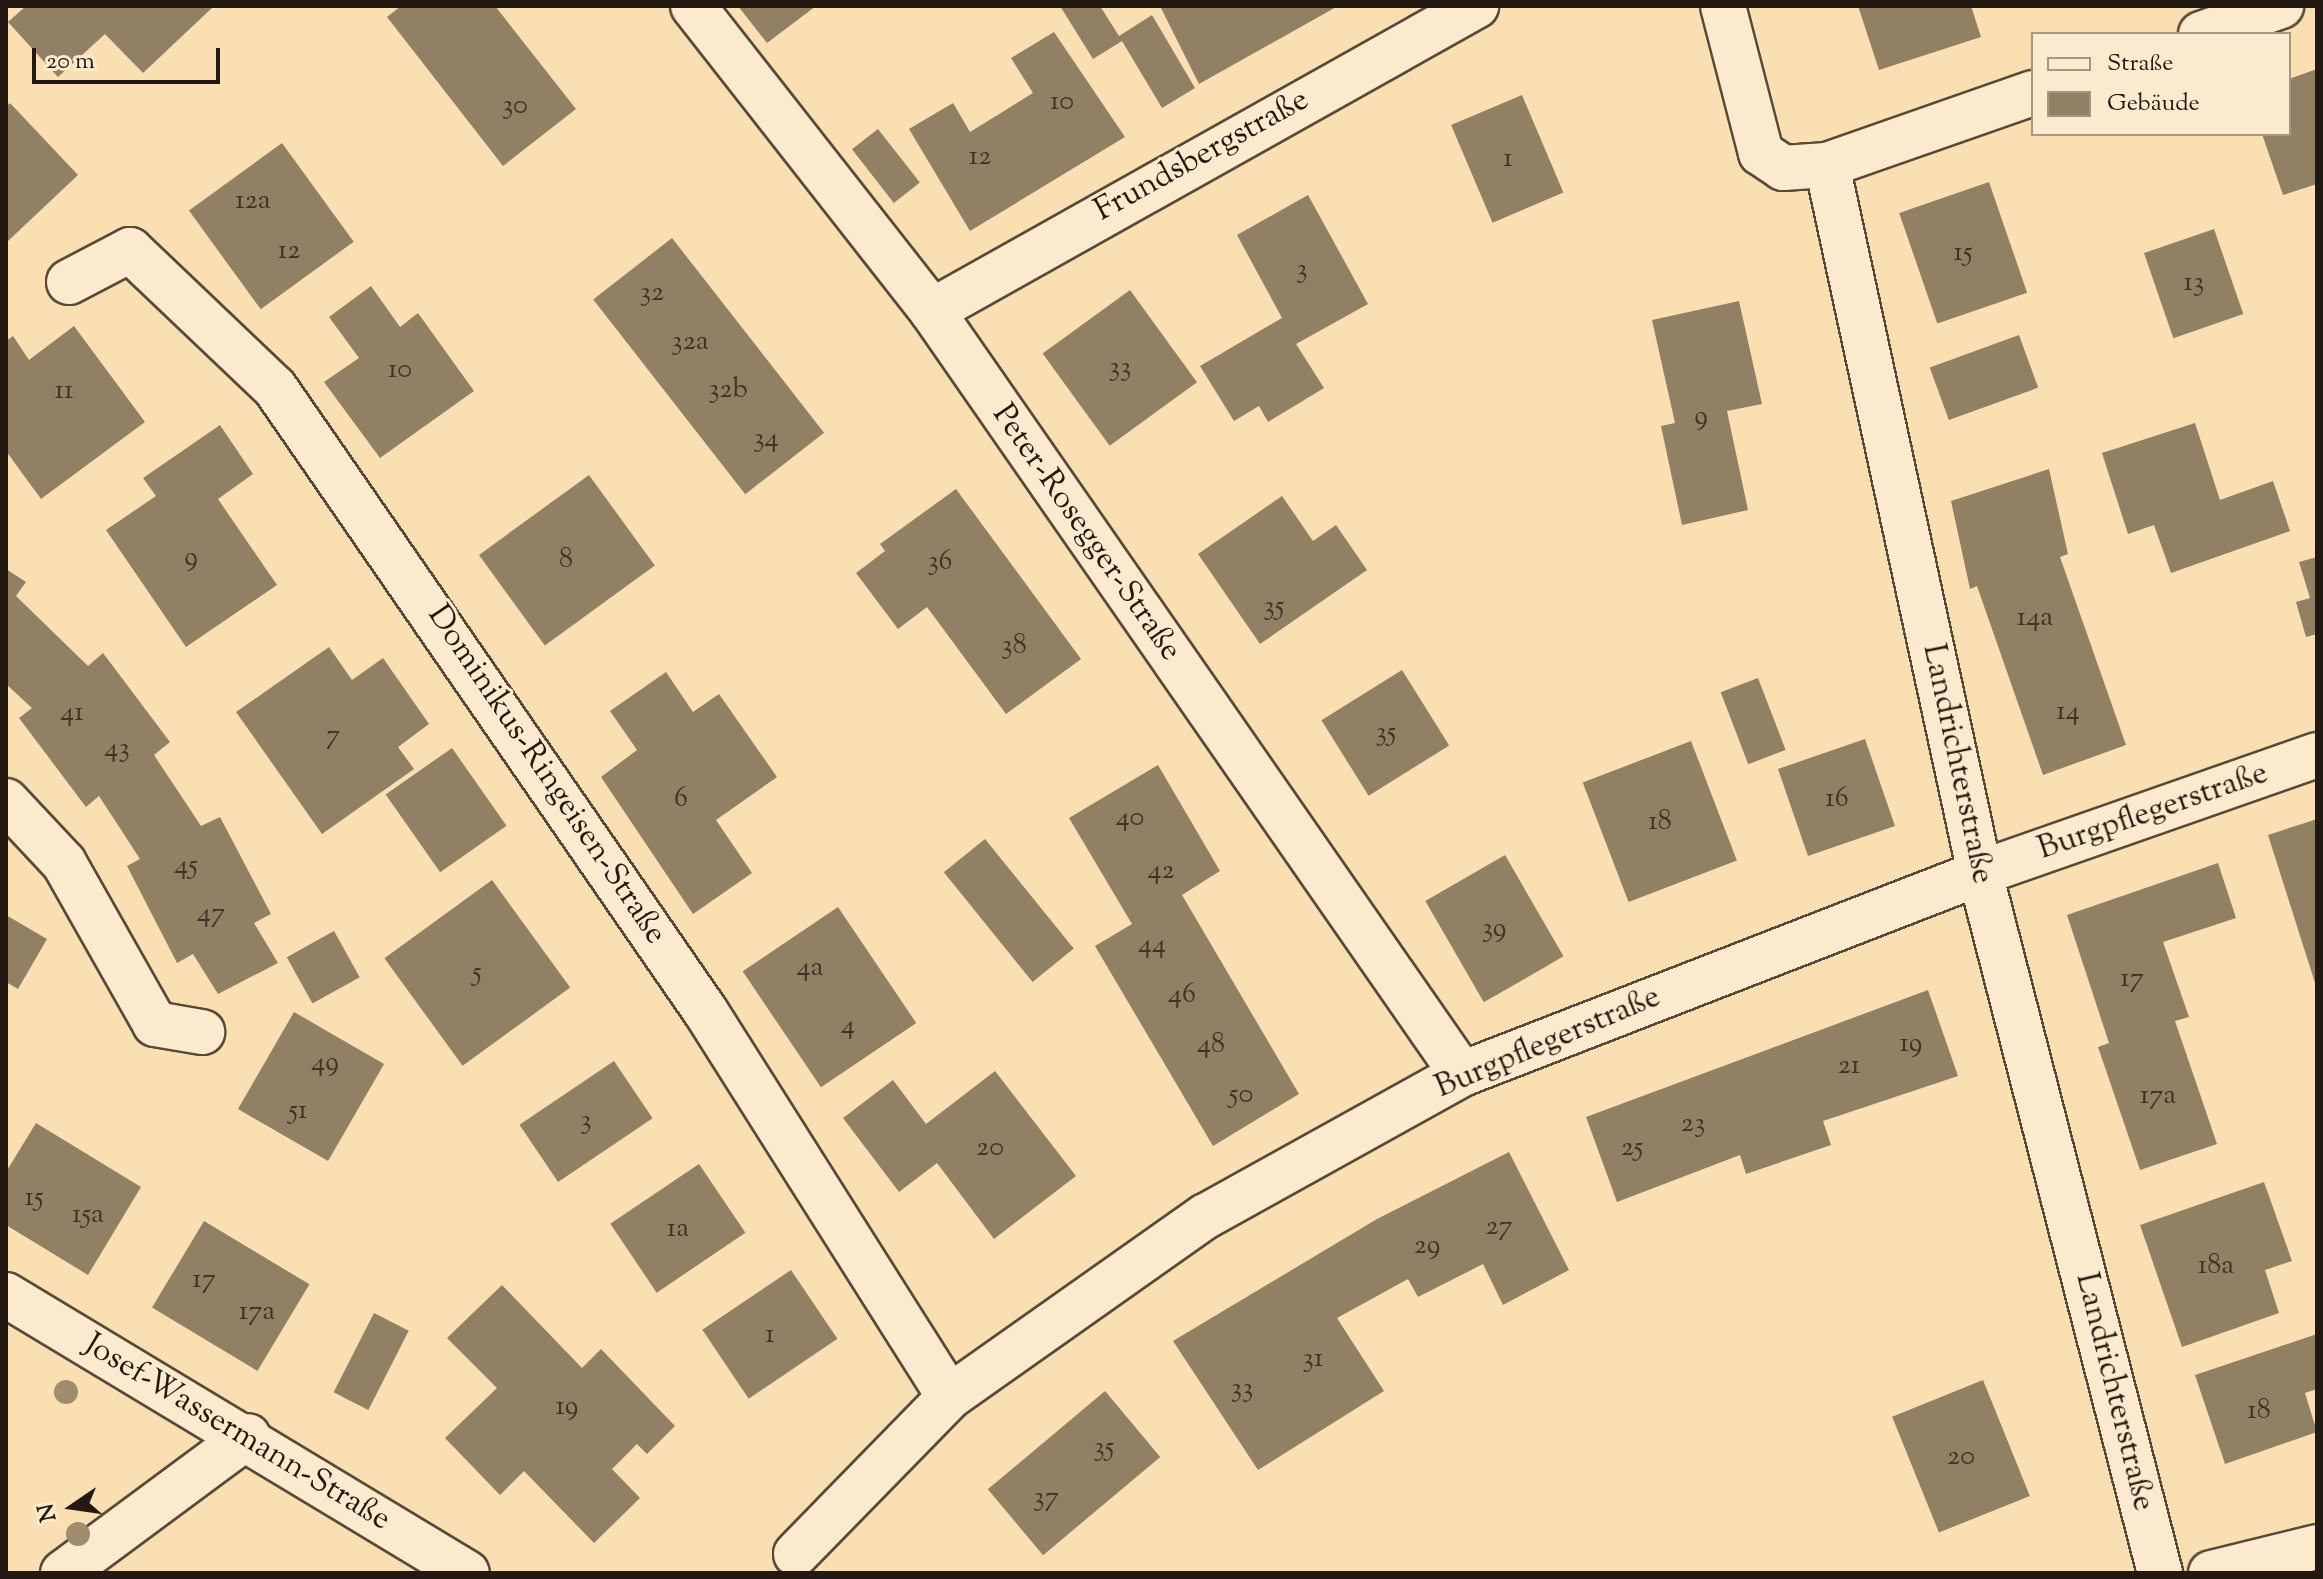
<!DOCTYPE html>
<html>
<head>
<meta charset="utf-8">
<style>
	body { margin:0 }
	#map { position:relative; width:2323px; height:1579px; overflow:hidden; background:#f9dfb2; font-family:"Sorts Mill Goudy",serif }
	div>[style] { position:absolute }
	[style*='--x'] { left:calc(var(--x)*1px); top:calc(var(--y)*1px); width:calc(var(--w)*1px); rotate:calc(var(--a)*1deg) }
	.building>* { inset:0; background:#928065; transform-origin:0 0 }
	.roads { filter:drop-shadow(2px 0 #584a39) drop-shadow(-2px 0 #584a39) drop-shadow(0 2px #584a39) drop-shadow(0 -2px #584a39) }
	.street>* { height:44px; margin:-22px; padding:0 22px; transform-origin:22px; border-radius:22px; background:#fbeacd }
	.trees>* { width:24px; height:24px; margin:-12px; border-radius:50%; background:#a08d6f }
	span { translate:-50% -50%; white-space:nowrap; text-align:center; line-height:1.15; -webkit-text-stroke:6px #fbeacd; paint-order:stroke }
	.number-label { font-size:28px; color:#3f3326 }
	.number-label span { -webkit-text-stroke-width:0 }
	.street-label { font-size:32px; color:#231911 }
	.frame { position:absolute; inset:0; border:8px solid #231911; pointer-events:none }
	.legend { position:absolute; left:2031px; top:32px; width:260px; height:104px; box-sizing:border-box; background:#fbeacd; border:2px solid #a59682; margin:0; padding:10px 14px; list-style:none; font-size:24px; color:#231911 }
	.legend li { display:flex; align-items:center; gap:16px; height:40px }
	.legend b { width:40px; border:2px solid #a59682 }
	.north { position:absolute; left:32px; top:1467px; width:80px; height:80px; -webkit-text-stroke:6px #fbeacd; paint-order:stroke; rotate:257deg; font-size:22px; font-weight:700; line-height:32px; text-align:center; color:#231911 }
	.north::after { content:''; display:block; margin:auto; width:28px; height:36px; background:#231911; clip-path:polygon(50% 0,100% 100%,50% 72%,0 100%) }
	.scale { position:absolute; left:32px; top:48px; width:188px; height:36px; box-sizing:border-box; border:4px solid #231911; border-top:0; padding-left:10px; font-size:24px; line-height:28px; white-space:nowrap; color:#231911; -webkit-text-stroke:6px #fbeacd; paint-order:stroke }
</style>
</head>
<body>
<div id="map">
	<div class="building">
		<div style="clip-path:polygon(26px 6px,214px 6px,143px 73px,105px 34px,58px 77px,8px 22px)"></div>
		<div style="clip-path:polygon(401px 6px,495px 6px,576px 109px,503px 166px,387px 17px)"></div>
		<div style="clip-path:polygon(738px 6px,816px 6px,767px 43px)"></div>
		<div style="clip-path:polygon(1060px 6px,1100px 6px,1119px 36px,1152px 15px,1195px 88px,1162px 108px,1122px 41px,1093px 59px)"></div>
		<div style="clip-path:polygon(1160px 6px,1338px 6px,1199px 84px)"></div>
		<div style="clip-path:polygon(1858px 6px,1971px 6px,1981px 37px,1879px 70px)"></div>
		<div style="clip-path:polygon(1054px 32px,1125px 137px,970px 231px,909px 129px,953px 103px,970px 132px,1033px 93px,1011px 58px)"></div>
		<div style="clip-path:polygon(2317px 69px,2317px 184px,2283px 195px,2262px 134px,2289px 134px,2289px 79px)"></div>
		<div style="left:1522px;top:95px;width:106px;height:77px;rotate:67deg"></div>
		<div style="clip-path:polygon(10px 103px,78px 175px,8px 241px,6px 107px)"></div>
		<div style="left:878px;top:129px;width:68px;height:33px;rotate:52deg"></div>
		<div style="left:282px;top:143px;width:122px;height:115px;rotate:54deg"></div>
		<div style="left:1989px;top:182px;width:117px;height:95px;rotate:71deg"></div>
		<div style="clip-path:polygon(1308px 195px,1368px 304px,1296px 344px,1324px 388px,1268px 422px,1259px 406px,1234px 421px,1200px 366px,1282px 318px,1237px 235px)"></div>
		<div style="left:2214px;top:229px;width:90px;height:74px;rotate:71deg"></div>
		<div style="left:672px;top:238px;width:247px;height:100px;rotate:52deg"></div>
		<div style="clip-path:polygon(371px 286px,400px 327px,418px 313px,474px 391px,380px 458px,324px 382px,359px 358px,329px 317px)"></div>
		<div style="left:1130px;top:290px;width:114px;height:108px;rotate:54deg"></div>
		<div style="clip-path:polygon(1739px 301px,1762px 404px,1727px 411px,1748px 510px,1682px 525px,1661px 426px,1675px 423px,1652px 320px)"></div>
		<div style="clip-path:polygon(74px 326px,145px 422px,41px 499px,6px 451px,6px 341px,13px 336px,29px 360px)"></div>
		<div style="left:2019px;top:335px;width:56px;height:95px;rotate:70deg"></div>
		<div style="clip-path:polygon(2195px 423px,2220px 500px,2273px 481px,2290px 531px,2171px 573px,2154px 525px,2128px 534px,2102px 453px)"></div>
		<div style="clip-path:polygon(220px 425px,253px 474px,218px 499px,277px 585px,186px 647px,106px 530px,156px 496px,143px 478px)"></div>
		<div style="clip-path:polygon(2049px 469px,2068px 554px,2060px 557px,2126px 745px,2043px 775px,1977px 586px,1970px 589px,1951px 501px)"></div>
		<div style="left:589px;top:475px;width:112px;height:136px;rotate:54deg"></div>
		<div style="clip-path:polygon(956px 489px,1081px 659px,1006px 714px,927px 607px,898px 629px,856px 573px,885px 551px,880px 544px)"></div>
		<div style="clip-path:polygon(1282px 496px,1313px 541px,1336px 525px,1367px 570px,1260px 644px,1198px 554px)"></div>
		<div style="clip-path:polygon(2317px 557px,2317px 634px,2306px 637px,2296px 602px,2310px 598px,2299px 562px)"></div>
		<div style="clip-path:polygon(6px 569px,26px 582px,16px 596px,88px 666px,103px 653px,170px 742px,154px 755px,201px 826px,220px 817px,271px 914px,254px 923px,278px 963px,218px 994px,193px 954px,177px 963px,127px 866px,140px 859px,99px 796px,86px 807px,19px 718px,32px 708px,6px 684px)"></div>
		<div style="clip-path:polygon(329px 647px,352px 680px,383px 658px,429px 724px,398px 747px,414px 769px,322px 834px,236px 712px)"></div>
		<div style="left:1402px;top:670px;width:89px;height:95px;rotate:58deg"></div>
		<div style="clip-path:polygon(666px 672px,693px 712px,719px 694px,777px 777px,716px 820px,752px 873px,693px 914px,601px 777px,637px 750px,610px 711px)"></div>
		<div style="left:1758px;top:678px;width:77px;height:40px;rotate:69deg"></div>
		<div style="left:1865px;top:739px;width:92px;height:92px;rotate:71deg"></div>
		<div style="left:1691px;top:741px;width:128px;height:116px;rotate:69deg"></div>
		<div style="left:452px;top:748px;width:95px;height:81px;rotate:55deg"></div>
		<div style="clip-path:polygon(1158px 765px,1220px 871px,1182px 895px,1299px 1094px,1213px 1146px,1095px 946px,1132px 924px,1069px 818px)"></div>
		<div style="clip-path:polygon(2317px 819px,2317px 986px,2316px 986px,2268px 835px)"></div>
		<div style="left:985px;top:839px;width:141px;height:53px;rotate:51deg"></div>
		<div style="left:1505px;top:855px;width:117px;height:92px;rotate:60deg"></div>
		<div style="clip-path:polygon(2218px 863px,2236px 918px,2163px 942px,2189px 1017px,2175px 1021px,2217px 1144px,2140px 1170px,2098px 1047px,2109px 1043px,2067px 915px)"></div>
		<div style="left:492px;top:880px;width:133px;height:133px;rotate:54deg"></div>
		<div style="left:838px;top:907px;width:140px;height:115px;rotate:56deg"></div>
		<div style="clip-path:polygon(6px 915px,47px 939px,18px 989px,6px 982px)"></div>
		<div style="left:334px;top:931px;width:53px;height:54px;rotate:61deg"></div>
		<div style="clip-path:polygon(1928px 990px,1958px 1076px,1823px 1121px,1831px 1145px,1746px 1174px,1740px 1155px,1617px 1202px,1586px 1117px)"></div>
		<div style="left:294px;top:1012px;width:104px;height:112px;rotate:30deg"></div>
		<div style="left:614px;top:1061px;width:69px;height:114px;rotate:56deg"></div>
		<div style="clip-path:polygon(995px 1071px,1076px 1176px,994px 1239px,937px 1163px,899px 1192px,843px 1118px,893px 1080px,926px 1124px)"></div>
		<div style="clip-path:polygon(36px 1123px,141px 1187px,88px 1275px,6px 1225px,6px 1172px)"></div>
		<div style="clip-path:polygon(1509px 1152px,1569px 1270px,1503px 1305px,1483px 1264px,1418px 1297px,1408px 1279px,1337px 1318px,1384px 1391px,1258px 1470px,1173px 1341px,1377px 1219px)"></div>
		<div style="left:699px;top:1164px;width:83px;height:107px;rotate:56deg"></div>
		<div style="clip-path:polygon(2264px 1182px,2292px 1261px,2265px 1270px,2279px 1313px,2182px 1347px,2140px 1225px)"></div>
		<div style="left:204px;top:1221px;width:123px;height:101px;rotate:31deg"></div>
		<div style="left:791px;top:1270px;width:83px;height:107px;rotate:56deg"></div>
		<div style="clip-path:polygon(502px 1285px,582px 1368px,601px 1349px,675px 1426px,647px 1454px,637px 1444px,612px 1469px,640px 1498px,594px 1543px,524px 1471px,500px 1495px,445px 1438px,497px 1388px,447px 1338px)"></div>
		<div style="left:374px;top:1313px;width:39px;height:89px;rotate:27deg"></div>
		<div style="clip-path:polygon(2317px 1334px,2317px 1389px,2305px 1393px,2317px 1432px,2225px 1464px,2195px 1375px)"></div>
		<div style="left:1983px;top:1380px;width:125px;height:98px;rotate:68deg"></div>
		<div style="left:1105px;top:1391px;width:86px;height:153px;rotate:50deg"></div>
	</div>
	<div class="roads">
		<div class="street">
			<div style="--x:693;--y:6;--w:387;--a:51.9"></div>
			<div style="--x:932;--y:311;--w:929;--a:55.22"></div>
			<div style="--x:1723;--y:6;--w:152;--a:75.5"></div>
			<div style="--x:1761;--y:153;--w:27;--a:34"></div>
			<div style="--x:1783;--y:168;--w:44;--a:-3.9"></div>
			<div style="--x:1827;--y:165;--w:724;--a:77.81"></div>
			<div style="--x:1980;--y:873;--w:723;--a:75.58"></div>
			<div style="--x:2201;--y:34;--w:85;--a:-19.3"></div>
			<div style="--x:1827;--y:165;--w:218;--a:-19.3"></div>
			<div style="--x:69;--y:282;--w:69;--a:-27.7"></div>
			<div style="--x:130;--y:250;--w:200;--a:43.6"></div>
			<div style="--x:275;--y:388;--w:758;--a:55.37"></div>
			<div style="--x:706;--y:1012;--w:455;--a:57.7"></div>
			<div style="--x:932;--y:311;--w:624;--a:-29.28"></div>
			<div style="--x:6;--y:801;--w:85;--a:46.9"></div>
			<div style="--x:64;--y:863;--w:185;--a:60.5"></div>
			<div style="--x:155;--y:1024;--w:48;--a:9.7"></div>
			<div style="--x:6;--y:1295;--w:538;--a:31.09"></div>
			<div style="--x:796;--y:1554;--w:219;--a:-45.7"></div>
			<div style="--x:949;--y:1397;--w:314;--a:-35.2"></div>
			<div style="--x:1206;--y:1216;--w:293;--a:-29"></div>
			<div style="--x:1462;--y:1074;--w:556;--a:-21.21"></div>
			<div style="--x:1980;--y:873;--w:357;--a:-19.3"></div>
			<div style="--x:63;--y:1573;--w:230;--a:-36.5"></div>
			<div style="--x:2211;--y:1573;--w:109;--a:-13.8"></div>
		</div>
	</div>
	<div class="trees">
		<div style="left:66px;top:1392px"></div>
		<div style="left:78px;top:1534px"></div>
	</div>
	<div class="number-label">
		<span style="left:1062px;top:102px">10</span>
		<span style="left:515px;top:106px">30</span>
		<span style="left:980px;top:157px">12</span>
		<span style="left:1508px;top:159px">1</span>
		<span style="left:253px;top:201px">12a</span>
		<span style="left:289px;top:251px">12</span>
		<span style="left:1963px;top:253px">15</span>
		<span style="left:1302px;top:270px">3</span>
		<span style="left:2194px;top:283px">13</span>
		<span style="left:652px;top:293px">32</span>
		<span style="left:690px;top:342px">32a</span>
		<span style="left:1120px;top:368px">33</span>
		<span style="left:400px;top:370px">10</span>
		<span style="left:728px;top:390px">32b</span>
		<span style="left:64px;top:391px">11</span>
		<span style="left:1701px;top:417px">9</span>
		<span style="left:766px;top:439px">34</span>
		<span style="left:191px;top:558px">9</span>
		<span style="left:566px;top:560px">8</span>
		<span style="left:940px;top:562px">36</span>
		<span style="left:1274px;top:607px">35</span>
		<span style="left:2035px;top:618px">14a</span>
		<span style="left:1014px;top:646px">38</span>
		<span style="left:2068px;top:712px">14</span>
		<span style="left:72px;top:713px">41</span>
		<span style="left:1386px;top:733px">35</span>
		<span style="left:333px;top:736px">7</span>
		<span style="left:117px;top:749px">43</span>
		<span style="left:681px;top:799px">6</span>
		<span style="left:1837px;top:799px">16</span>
		<span style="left:1130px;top:818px">40</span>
		<span style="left:1660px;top:822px">18</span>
		<span style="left:186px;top:866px">45</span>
		<span style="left:1161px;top:871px">42</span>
		<span style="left:211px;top:914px">47</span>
		<span style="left:1494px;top:929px">39</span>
		<span style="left:1152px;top:945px">44</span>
		<span style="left:810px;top:968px">4a</span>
		<span style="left:477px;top:973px">5</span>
		<span style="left:2132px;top:979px">17</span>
		<span style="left:1182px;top:995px">46</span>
		<span style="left:848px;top:1026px">4</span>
		<span style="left:1911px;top:1044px">19</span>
		<span style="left:1211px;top:1045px">48</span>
		<span style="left:325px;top:1063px">49</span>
		<span style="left:1849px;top:1066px">21</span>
		<span style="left:1241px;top:1095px">50</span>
		<span style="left:2158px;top:1096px">17a</span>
		<span style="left:298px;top:1111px">51</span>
		<span style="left:586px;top:1121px">3</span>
		<span style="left:1693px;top:1124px">23</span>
		<span style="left:990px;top:1148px">20</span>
		<span style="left:1632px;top:1148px">25</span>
		<span style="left:34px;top:1198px">15</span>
		<span style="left:88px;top:1215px">15a</span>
		<span style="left:1499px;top:1227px">27</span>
		<span style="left:678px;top:1229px">1a</span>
		<span style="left:1427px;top:1246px">29</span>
		<span style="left:2216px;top:1266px">18a</span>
		<span style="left:204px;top:1280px">17</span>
		<span style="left:257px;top:1312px">17a</span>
		<span style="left:770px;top:1335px">1</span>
		<span style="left:1313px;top:1359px">31</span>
		<span style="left:1242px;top:1389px">33</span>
		<span style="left:567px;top:1407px">19</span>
		<span style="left:2259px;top:1411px">18</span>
		<span style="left:1104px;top:1448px">35</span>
		<span style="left:1961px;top:1457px">20</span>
		<span style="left:1046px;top:1498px">37</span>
	</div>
	<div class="street-label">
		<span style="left:1202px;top:156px;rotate:-29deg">Frundsbergstraße</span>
		<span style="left:1086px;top:533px;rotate:55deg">Peter-Rosegger-Straße</span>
		<span style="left:1957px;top:764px;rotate:78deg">Landrichterstraße</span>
		<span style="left:546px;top:775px;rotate:56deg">Dominikus-Ringeisen-Straße</span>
		<span style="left:2153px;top:812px;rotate:-19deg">Burgpflegerstraße</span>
		<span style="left:1548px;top:1043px;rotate:-23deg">Burgpflegerstraße</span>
		<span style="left:2114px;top:1392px;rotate:76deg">Landrichterstraße</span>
		<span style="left:237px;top:1433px;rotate:31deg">Josef-Wassermann-Straße</span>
	</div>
	<div class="frame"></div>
	<ul class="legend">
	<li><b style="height:10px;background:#fbeacd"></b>Straße</li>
	<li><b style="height:22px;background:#928065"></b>Gebäude</li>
	</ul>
	<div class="north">N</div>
	<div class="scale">20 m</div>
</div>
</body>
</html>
